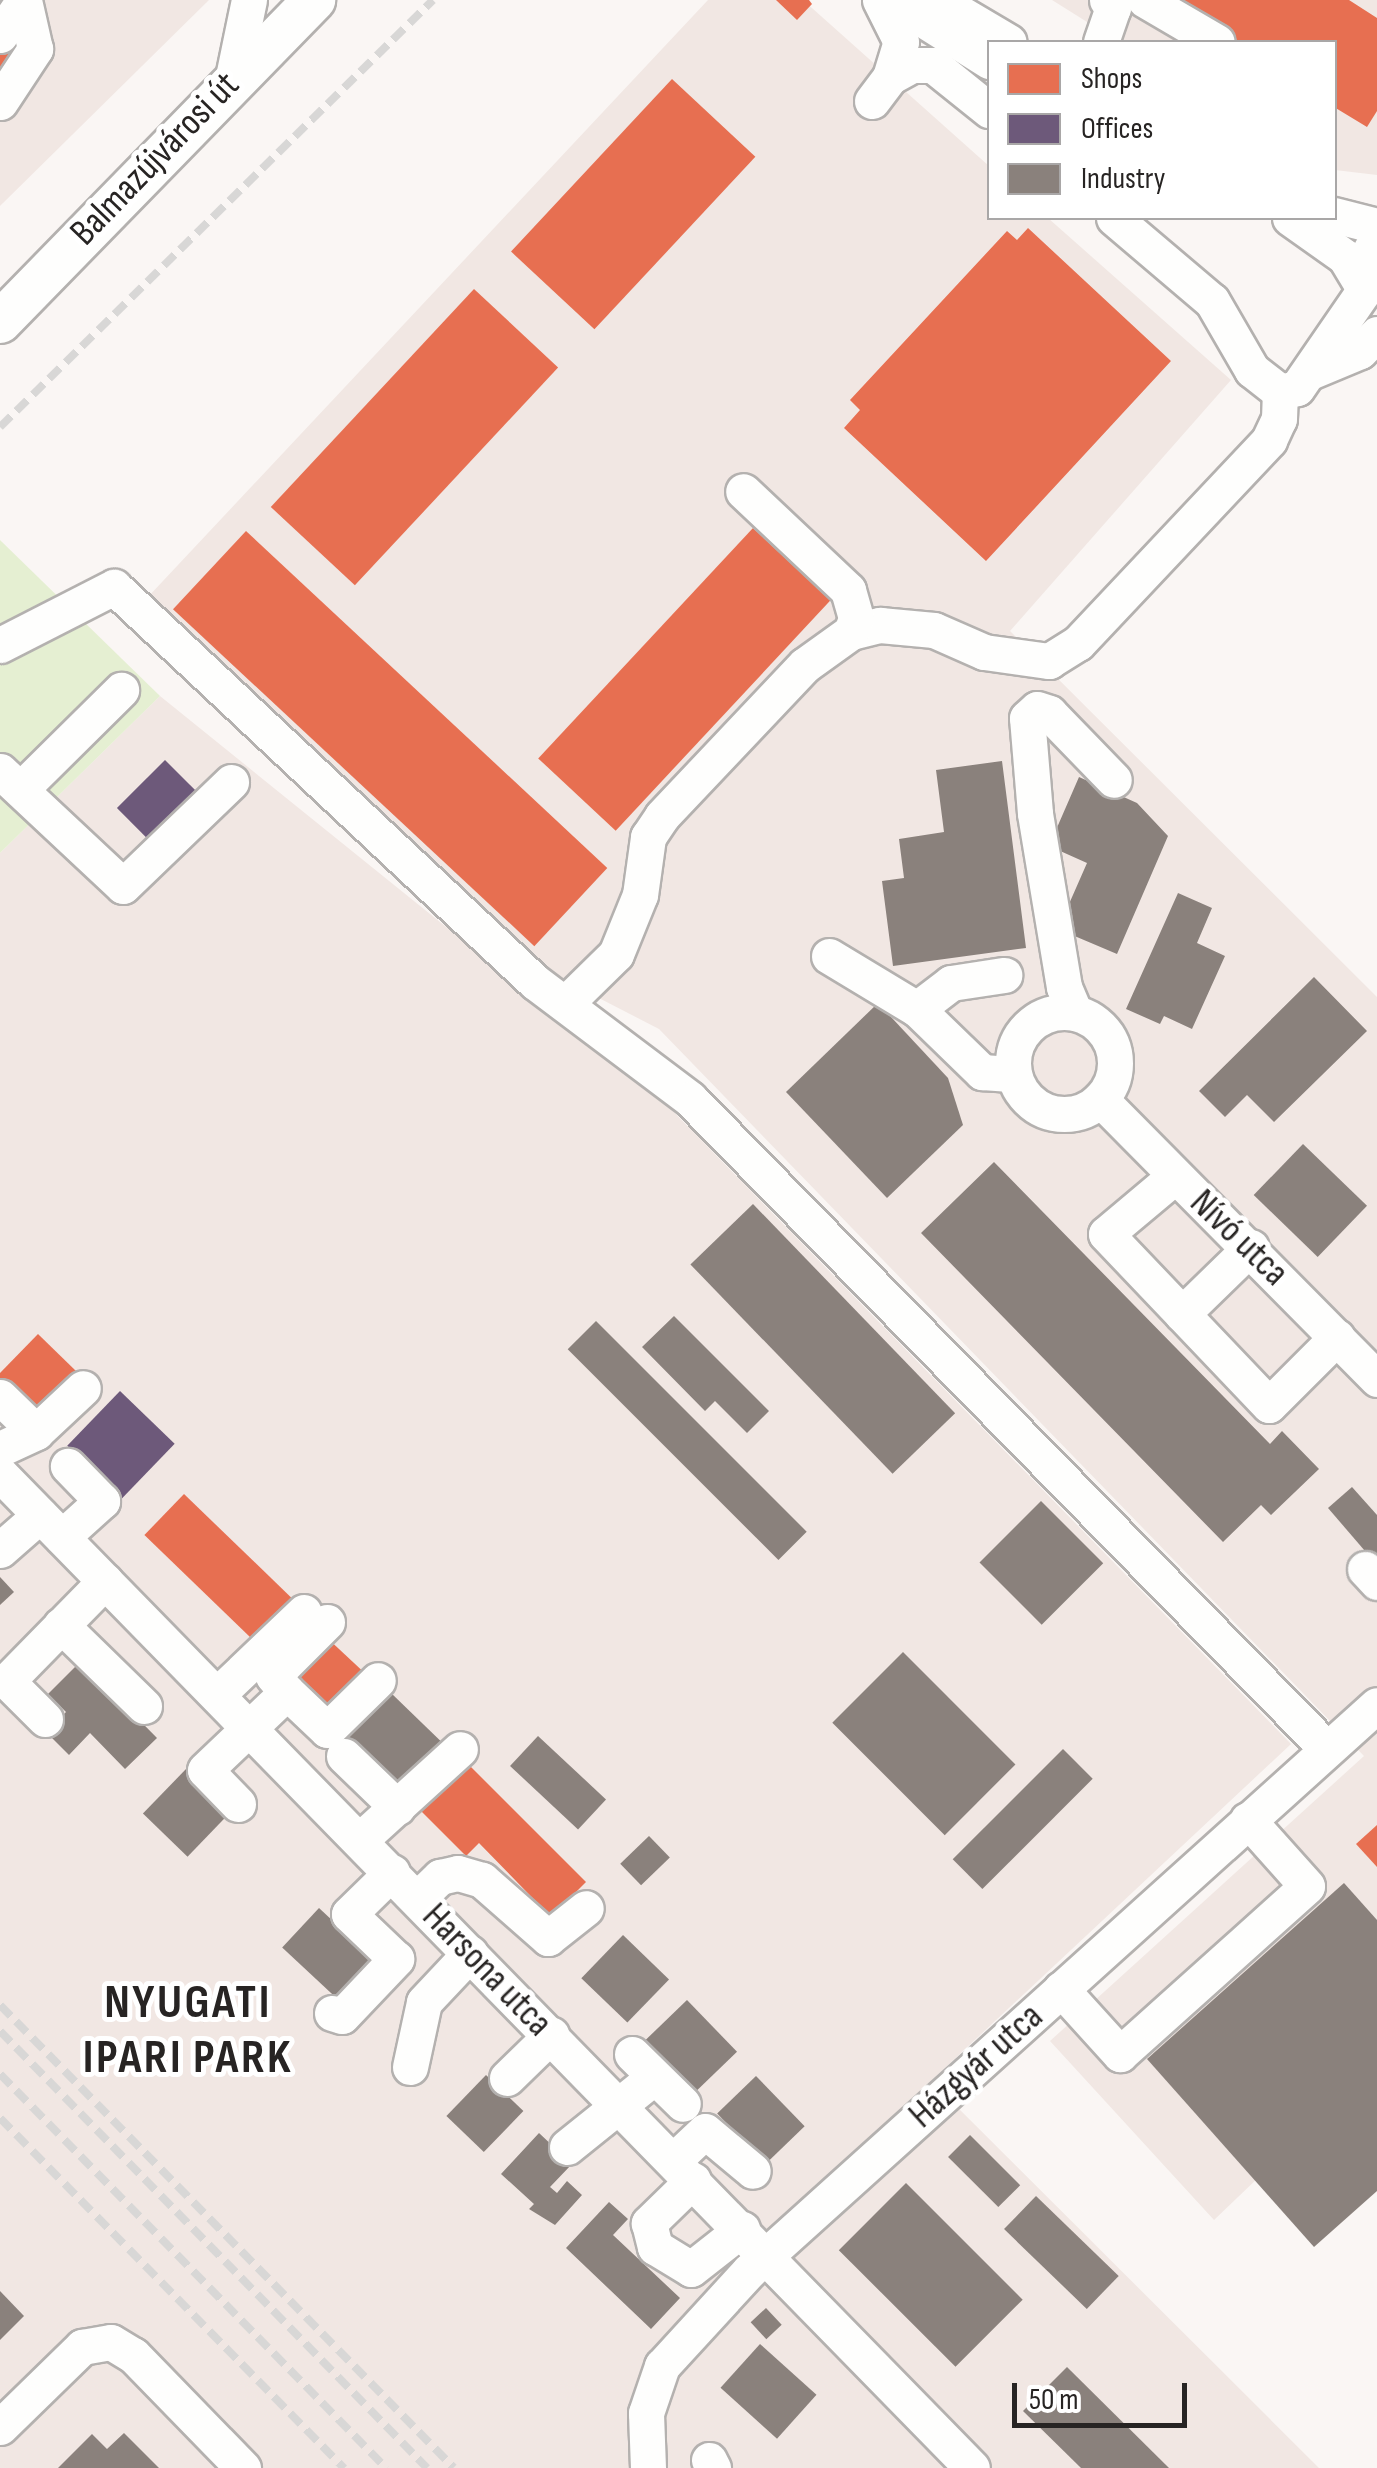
<!DOCTYPE html>
<html>
<head>
<meta charset="utf-8">
<style>
	body { margin:0 }
	#map { position:relative; width:1377px; height:2468px; overflow:hidden; background:#faf6f4; font-family:"Sofia Sans Condensed",sans-serif }
	div>[style] { position:absolute }
	[style*='--x'] { left:calc(var(--x)*1px); top:calc(var(--y)*1px); width:calc(var(--w)*1px); rotate:calc(var(--a)*1deg) }
	.built>* { inset:0; background:#f1e7e3 }
	.green>* { inset:0; background:#e5efd2 }
	.shops>* { inset:0; background:#e76f51; transform-origin:0 0 }
	.offices>* { inset:0; background:#6d597a; transform-origin:0 0 }
	.industry>* { inset:0; background:#8a817c; transform-origin:0 0 }
	.roads { filter:drop-shadow(2px 0 #b4b1af) drop-shadow(-2px 0 #b4b1af) drop-shadow(0 2px #b4b1af) drop-shadow(0 -2px #b4b1af) }
	.minor>* { height:35px; margin:-17.5px; padding:0 17.5px; transform-origin:17.5px; border-radius:17.5px; background:#fefefd }
	.minor>.ring { margin:-17.5px; padding:0; box-sizing:content-box; background:none; border:35px solid #fefefd; border-radius:50% }
	.major>* { height:42px; margin:-21px; padding:0 21px; transform-origin:21px; border-radius:21px; background:#fefefd }
	.rail>* { height:8px; margin-top:-4px; transform-origin:0; background:repeating-linear-gradient(90deg,#d8d7d6 0 15px,transparent 0 23px) }
	span { translate:-50% -50%; white-space:nowrap; text-align:center; line-height:1.15; -webkit-text-stroke:10px #fff; paint-order:stroke }
	.street-label { font-size:38px; color:#272423 }
	.district-label { font-size:48px; color:#272423; font-weight:700; letter-spacing:2.5px }
	.legend { position:absolute; left:987px; top:40px; width:350px; height:180px; box-sizing:border-box; background:#fff; border:2px solid #a9a7a7; margin:0; padding:12px 18px; list-style:none; font-size:30px; color:#272423 }
	.legend li { display:flex; align-items:center; gap:20px; height:50px }
	.legend b { width:50px; border:2px solid #a9a7a7 }
	.scale { position:absolute; left:1012px; top:2383px; width:175px; height:45px; box-sizing:border-box; border:5px solid #272423; border-top:0; padding-left:12px; font-size:30px; line-height:35px; white-space:nowrap; color:#272423; -webkit-text-stroke:8px #fff; paint-order:stroke }
</style>
</head>
<body>
<div id="map">
	<div class="built">
		<div style="clip-path:polygon(0 0,209px 0,0 206px)"></div>
		<div style="clip-path:polygon(708px 0,803px 0,989px 166px,989px 218px,1048px 218px,1231px 380px,1010px 631px,1377px 997px,1377px 2064px,1214px 2220px,1050px 2041px,1364px 1756px,659px 1029px,529px 962px,147px 598px)"></div>
		<div style="clip-path:polygon(1052px 0,1377px 0,1377px 175px,1335px 170px,1334px 42px,1119px 42px)"></div>
		<div style="clip-path:polygon(160px 696px,669px 1107px,1291px 1744px,931px 2081px,1319px 2468px,0 2468px,0 853px)"></div>
	</div>
	<div class="green">
		<div style="clip-path:polygon(0 540px,160px 696px,0 853px)"></div>
	</div>
	<div class="shops">
		<div style="clip-path:polygon(776px 0,809px 0,812px 4px,797px 20px)"></div>
		<div style="clip-path:polygon(1174px 0,1349px 0,1377px 18px,1377px 111px,1367px 127px,1334px 107px,1334px 42px,1240px 42px)"></div>
		<div style="clip-path:polygon(9px 32px,26px 51px,0 80px,0 53px)"></div>
		<div style="left:672px;top:79px;width:114px;height:236px;rotate:43deg"></div>
		<div style="clip-path:polygon(1028px 228px,1171px 361px,986px 561px,844px 428px,860px 410px,850px 400px,1007px 231px,1017px 240px)"></div>
		<div style="left:474px;top:289px;width:115px;height:298px;rotate:43deg"></div>
		<div style="left:753px;top:528px;width:106px;height:315px;rotate:43deg"></div>
		<div style="left:246px;top:531px;width:494px;height:107px;rotate:43deg"></div>
		<div style="clip-path:polygon(38px 1334px,77px 1372px,35px 1415px,0 1381px,0 1373px)"></div>
		<div style="left:184px;top:1494px;width:150px;height:57px;rotate:44deg"></div>
		<div style="left:324px;top:1635px;width:56px;height:57px;rotate:43deg"></div>
		<div style="clip-path:polygon(468px 1764px,586px 1882px,551px 1917px,479px 1843px,466px 1856px,421px 1811px)"></div>
		<div style="clip-path:polygon(1377px 1825px,1377px 1867px,1356px 1844px)"></div>
	</div>
	<div class="offices">
		<div style="left:165px;top:760px;width:51px;height:68px;rotate:45deg"></div>
		<div style="left:120px;top:1391px;width:76px;height:76px;rotate:44deg"></div>
	</div>
	<div class="industry">
		<div style="clip-path:polygon(1002px 761px,1026px 948px,893px 966px,882px 881px,904px 878px,899px 839px,944px 832px,936px 770px)"></div>
		<div style="clip-path:polygon(1079px 777px,1137px 803px,1168px 836px,1117px 954px,1058px 929px,1087px 863px,1049px 846px)"></div>
		<div style="clip-path:polygon(1178px 893px,1212px 908px,1197px 943px,1225px 956px,1192px 1029px,1164px 1016px,1160px 1024px,1126px 1009px)"></div>
		<div style="clip-path:polygon(1314px 977px,1367px 1031px,1274px 1122px,1247px 1095px,1225px 1117px,1199px 1091px)"></div>
		<div style="clip-path:polygon(878px 1003px,948px 1078px,963px 1125px,887px 1198px,786px 1092px)"></div>
		<div style="left:1303px;top:1144px;width:89px;height:71px;rotate:44deg"></div>
		<div style="clip-path:polygon(994px 1162px,1270px 1444px,1282px 1431px,1319px 1469px,1271px 1515px,1261px 1505px,1223px 1542px,921px 1233px)"></div>
		<div style="left:753px;top:1204px;width:291px;height:87px;rotate:46deg"></div>
		<div style="clip-path:polygon(674px 1316px,769px 1411px,747px 1433px,715px 1401px,705px 1411px,642px 1347px)"></div>
		<div style="left:596px;top:1321px;width:298px;height:40px;rotate:45deg"></div>
		<div style="clip-path:polygon(1352px 1487px,1377px 1515px,1377px 1565px,1328px 1508px)"></div>
		<div style="left:1041px;top:1501px;width:88px;height:87px;rotate:45deg"></div>
		<div style="clip-path:polygon(0 1577px,14px 1592px,0 1605px)"></div>
		<div style="left:903px;top:1652px;width:159px;height:100px;rotate:45deg"></div>
		<div style="clip-path:polygon(81px 1661px,157px 1738px,125px 1769px,90px 1733px,69px 1755px,46px 1732px,66px 1712px,48px 1694px)"></div>
		<div style="left:391px;top:1693px;width:79px;height:64px;rotate:44deg"></div>
		<div style="left:538px;top:1736px;width:93px;height:41px;rotate:43deg"></div>
		<div style="left:1063px;top:1749px;width:42px;height:156px;rotate:45deg"></div>
		<div style="left:186px;top:1769px;width:62px;height:62px;rotate:44deg"></div>
		<div style="left:649px;top:1836px;width:30px;height:40px;rotate:46deg"></div>
		<div style="clip-path:polygon(1344px 1883px,1377px 1920px,1377px 2191px,1314px 2247px,1147px 2059px)"></div>
		<div style="left:319px;top:1908px;width:84px;height:54px;rotate:43deg"></div>
		<div style="left:623px;top:1935px;width:64px;height:60px;rotate:44deg"></div>
		<div style="left:203px;top:1991px;width:21px;height:23px;rotate:41deg"></div>
		<div style="left:687px;top:2000px;width:72px;height:58px;rotate:46deg"></div>
		<div style="left:486px;top:2075px;width:52px;height:57px;rotate:44deg"></div>
		<div style="left:756px;top:2076px;width:70px;height:54px;rotate:46deg"></div>
		<div style="clip-path:polygon(539px 2133px,572px 2164px,550px 2187px,557px 2193px,567px 2181px,582px 2195px,555px 2225px,529px 2209px,534px 2204px,501px 2174px)"></div>
		<div style="left:970px;top:2135px;width:71px;height:31px;rotate:45deg"></div>
		<div style="left:906px;top:2183px;width:165px;height:95px;rotate:45deg"></div>
		<div style="left:1036px;top:2196px;width:115px;height:46px;rotate:44deg"></div>
		<div style="clip-path:polygon(609px 2202px,628px 2219px,613px 2235px,680px 2298px,651px 2329px,566px 2248px)"></div>
		<div style="clip-path:polygon(0 2291px,24px 2316px,0 2340px)"></div>
		<div style="left:766px;top:2308px;width:23px;height:21px;rotate:47deg"></div>
		<div style="left:760px;top:2344px;width:76px;height:59px;rotate:42deg"></div>
		<div style="clip-path:polygon(1067px 2367px,1169px 2468px,1081px 2468px,1023px 2411px)"></div>
		<div style="clip-path:polygon(124px 2433px,159px 2468px,58px 2468px,92px 2434px,107px 2449px)"></div>
	</div>
	<div class="roads">
		<div class="minor">
			<div style="--x:892;--y:0;--w:115;--a:32.2"></div>
			<div style="--x:938;--y:0;--w:82;--a:30.6"></div>
			<div style="--x:1145;--y:0;--w:83;--a:30.3"></div>
			<div style="--x:0;--y:35;--w:42;--a:-55.6"></div>
			<div style="--x:1101;--y:42;--w:36;--a:-71"></div>
			<div style="--x:1113;--y:8;--w:10;--a:-127"></div>
			<div style="--x:233;--y:77;--w:79;--a:-78.3"></div>
			<div style="--x:890;--y:77;--w:25;--a:-29"></div>
			<div style="--x:912;--y:65;--w:21;--a:0"></div>
			<div style="--x:933;--y:65;--w:72;--a:38.8"></div>
			<div style="--x:872;--y:101;--w:30;--a:-53"></div>
			<div style="--x:890;--y:77;--w:37;--a:-73"></div>
			<div style="--x:901;--y:42;--w:47;--a:-116.6"></div>
			<div style="--x:0;--y:102;--w:64;--a:-56.6"></div>
			<div style="--x:35;--y:49;--w:50;--a:-102.7"></div>
			<div style="--x:1334;--y:215;--w:44;--a:14.3"></div>
			<div style="--x:1114;--y:218;--w:128;--a:40.3"></div>
			<div style="--x:1212;--y:301;--w:80;--a:59.9"></div>
			<div style="--x:1252;--y:370;--w:36;--a:38"></div>
			<div style="--x:1280;--y:392;--w:17;--a:-13"></div>
			<div style="--x:1297;--y:388;--w:116;--a:-55.5"></div>
			<div style="--x:1290;--y:218;--w:67;--a:35.3"></div>
			<div style="--x:1345;--y:257;--w:31;--a:59"></div>
			<div style="--x:1363;--y:292;--w:25;--a:-95"></div>
			<div style="--x:1361;--y:267;--w:33;--a:-61"></div>
			<div style="--x:1312;--y:371;--w:52;--a:-22.6"></div>
			<div style="--x:1360;--y:351;--w:24;--a:-45"></div>
			<div style="--x:851;--y:632;--w:30;--a:-14"></div>
			<div style="--x:880;--y:625;--w:54;--a:5.3"></div>
			<div style="--x:934;--y:630;--w:55;--a:23.7"></div>
			<div style="--x:984;--y:652;--w:66;--a:7.9"></div>
			<div style="--x:1049;--y:661;--w:34;--a:-32"></div>
			<div style="--x:1078;--y:643;--w:279;--a:-46.7"></div>
			<div style="--x:1269;--y:440;--w:23;--a:-65"></div>
			<div style="--x:1279;--y:419;--w:27;--a:-88"></div>
			<div style="--x:0;--y:645;--w:128;--a:-27"></div>
			<div style="--x:114;--y:587;--w:577;--a:43.18"></div>
			<div style="--x:535;--y:982;--w:194;--a:37"></div>
			<div style="--x:690;--y:1099;--w:910;--a:45.58"></div>
			<div style="--x:0;--y:771;--w:168;--a:43.1"></div>
			<div style="--x:123;--y:886;--w:150;--a:-43.9"></div>
			<div style="--x:21;--y:789;--w:141;--a:-44.7"></div>
			<div style="--x:829;--y:956;--w:103;--a:31.1"></div>
			<div style="--x:917;--y:1009;--w:91;--a:44.1"></div>
			<div style="--x:982;--y:1072;--w:32;--a:4"></div>
			<div style="--x:565;--y:1004;--w:71;--a:-44.4"></div>
			<div style="--x:616;--y:954;--w:64;--a:-67.9"></div>
			<div style="--x:640;--y:895;--w:59;--a:-82.1"></div>
			<div style="--x:648;--y:837;--w:25;--a:-56"></div>
			<div style="--x:662;--y:816;--w:208;--a:-46.6"></div>
			<div style="--x:805;--y:665;--w:57;--a:-35.7"></div>
			<div style="--x:851;--y:632;--w:15;--a:-70"></div>
			<div style="--x:856;--y:618;--w:29;--a:-106"></div>
			<div style="--x:848;--y:590;--w:144;--a:-136.7"></div>
			<div style="--x:917;--y:1009;--w:43;--a:-37.4"></div>
			<div style="--x:951;--y:983;--w:54;--a:-8.6"></div>
			<div class="ring" style="left:1013px;top:1012px;width:67px;height:67px"></div>
			<div style="--x:1075;--y:1013;--w:28;--a:-113"></div>
			<div style="--x:1064;--y:987;--w:176;--a:-99.5"></div>
			<div style="--x:1035;--y:813;--w:95;--a:-94.8"></div>
			<div style="--x:1027;--y:718;--w:13;--a:-42"></div>
			<div style="--x:1037;--y:709;--w:13;--a:18"></div>
			<div style="--x:1049;--y:713;--w:93;--a:45.9"></div>
			<div style="--x:1100;--y:1099;--w:394;--a:45.3"></div>
			<div style="--x:1175;--y:1176;--w:90;--a:140"></div>
			<div style="--x:1106;--y:1234;--w:236;--a:46.4"></div>
			<div style="--x:1269;--y:1405;--w:96;--a:-45"></div>
			<div style="--x:1182;--y:1314;--w:96;--a:-44.2"></div>
			<div style="--x:0;--y:1397;--w:50;--a:44.2"></div>
			<div style="--x:0;--y:1449;--w:40;--a:-25"></div>
			<div style="--x:36;--y:1432;--w:64;--a:-43.1"></div>
			<div style="--x:0;--y:1474;--w:1390;--a:45.64"></div>
			<div style="--x:62;--y:1537;--w:54;--a:-42"></div>
			<div style="--x:102;--y:1501;--w:49;--a:-134.2"></div>
			<div style="--x:0;--y:1550;--w:53;--a:-41.2"></div>
			<div style="--x:1365;--y:1569;--w:18;--a:47"></div>
			<div style="--x:327;--y:1622;--w:76;--a:135"></div>
			<div style="--x:273;--y:1676;--w:21;--a:49"></div>
			<div style="--x:287;--y:1692;--w:55;--a:43.5"></div>
			<div style="--x:327;--y:1730;--w:71;--a:-44.4"></div>
			<div style="--x:61;--y:1625;--w:116;--a:44.3"></div>
			<div style="--x:217;--y:1695;--w:120;--a:-43.7"></div>
			<div style="--x:45;--y:1719;--w:54;--a:-135"></div>
			<div style="--x:7;--y:1681;--w:140;--a:-45.6"></div>
			<div style="--x:344;--y:1756;--w:74;--a:43.9"></div>
			<div style="--x:238;--y:1804;--w:47;--a:-134.1"></div>
			<div style="--x:205;--y:1770;--w:113;--a:-43.6"></div>
			<div style="--x:360;--y:1840;--w:135;--a:-42.3"></div>
			<div style="--x:417;--y:1899;--w:32;--a:-44"></div>
			<div style="--x:440;--y:1877;--w:18;--a:-13"></div>
			<div style="--x:458;--y:1873;--w:25;--a:16"></div>
			<div style="--x:482;--y:1880;--w:88;--a:41.3"></div>
			<div style="--x:548;--y:1938;--w:48;--a:-38.3"></div>
			<div style="--x:1061;--y:1989;--w:88;--a:47.8"></div>
			<div style="--x:1120;--y:2054;--w:251;--a:-41.9"></div>
			<div style="--x:1307;--y:1886;--w:89;--a:-131.8"></div>
			<div style="--x:332;--y:2013;--w:10;--a:17"></div>
			<div style="--x:342;--y:2016;--w:79;--a:-46.5"></div>
			<div style="--x:396;--y:1959;--w:65;--a:-136.2"></div>
			<div style="--x:349;--y:1914;--w:60;--a:-44.3"></div>
			<div style="--x:632;--y:2054;--w:71;--a:44.4"></div>
			<div style="--x:410;--y:2067;--w:66;--a:-77.8"></div>
			<div style="--x:424;--y:2002;--w:67;--a:-46.8"></div>
			<div style="--x:507;--y:2078;--w:62;--a:-44.3"></div>
			<div style="--x:567;--y:2147;--w:112;--a:-38.8"></div>
			<div style="--x:674;--y:2160;--w:42;--a:-43.1"></div>
			<div style="--x:705;--y:2131;--w:62;--a:39.8"></div>
			<div style="--x:693;--y:2180;--w:62;--a:135.7"></div>
			<div style="--x:649;--y:2223;--w:25;--a:76"></div>
			<div style="--x:655;--y:2247;--w:42;--a:31.4"></div>
			<div style="--x:691;--y:2269;--w:65;--a:-38.1"></div>
			<div style="--x:0;--y:2427;--w:115;--a:-44.3"></div>
			<div style="--x:82;--y:2347;--w:29;--a:-10"></div>
			<div style="--x:111;--y:2342;--w:26;--a:31"></div>
			<div style="--x:133;--y:2355;--w:158;--a:45.8"></div>
			<div style="--x:709;--y:2460;--w:9;--a:63"></div>
			<div style="--x:648;--y:2468;--w:55;--a:-92.1"></div>
			<div style="--x:646;--y:2413;--w:50;--a:-71.2"></div>
			<div style="--x:662;--y:2366;--w:129;--a:-47.5"></div>
			<div style="--x:749;--y:2271;--w:845;--a:-42.03"></div>
		</div>
		<div class="major">
			<div style="--x:0;--y:322;--w:450;--a:-45.7"></div>
		</div>
	</div>
	<div class="rail">
		<div style="--x:0;--y:427;--w:608;--a:-44.6"></div>
		<div style="--x:0;--y:2005;--w:648;--a:45.56"></div>
		<div style="--x:0;--y:2031;--w:611;--a:45.66"></div>
		<div style="--x:0;--y:2074;--w:552;--a:45.59"></div>
		<div style="--x:0;--y:2118;--w:491;--a:45.5"></div>
	</div>
	<div class="street-label">
		<span style="left:155px;top:159px;rotate:-46deg">Balmazújvárosi út</span>
		<span style="left:1239px;top:1238px;rotate:44deg">Nívó utca</span>
		<span style="left:487px;top:1970px;rotate:46deg">Harsona utca</span>
		<span style="left:976px;top:2066px;rotate:-42deg">Házgyár utca</span>
	</div>
	<div class="district-label">
		<span style="left:188px;top:2030px">NYUGATI<br>IPARI PARK</span>
	</div>
	<ul class="legend">
	<li><b style="height:28px;background:#e76f51"></b>Shops</li>
	<li><b style="height:28px;background:#6d597a"></b>Offices</li>
	<li><b style="height:28px;background:#8a817c"></b>Industry</li>
	</ul>
	<div class="scale">50 m</div>
</div>
</body>
</html>
